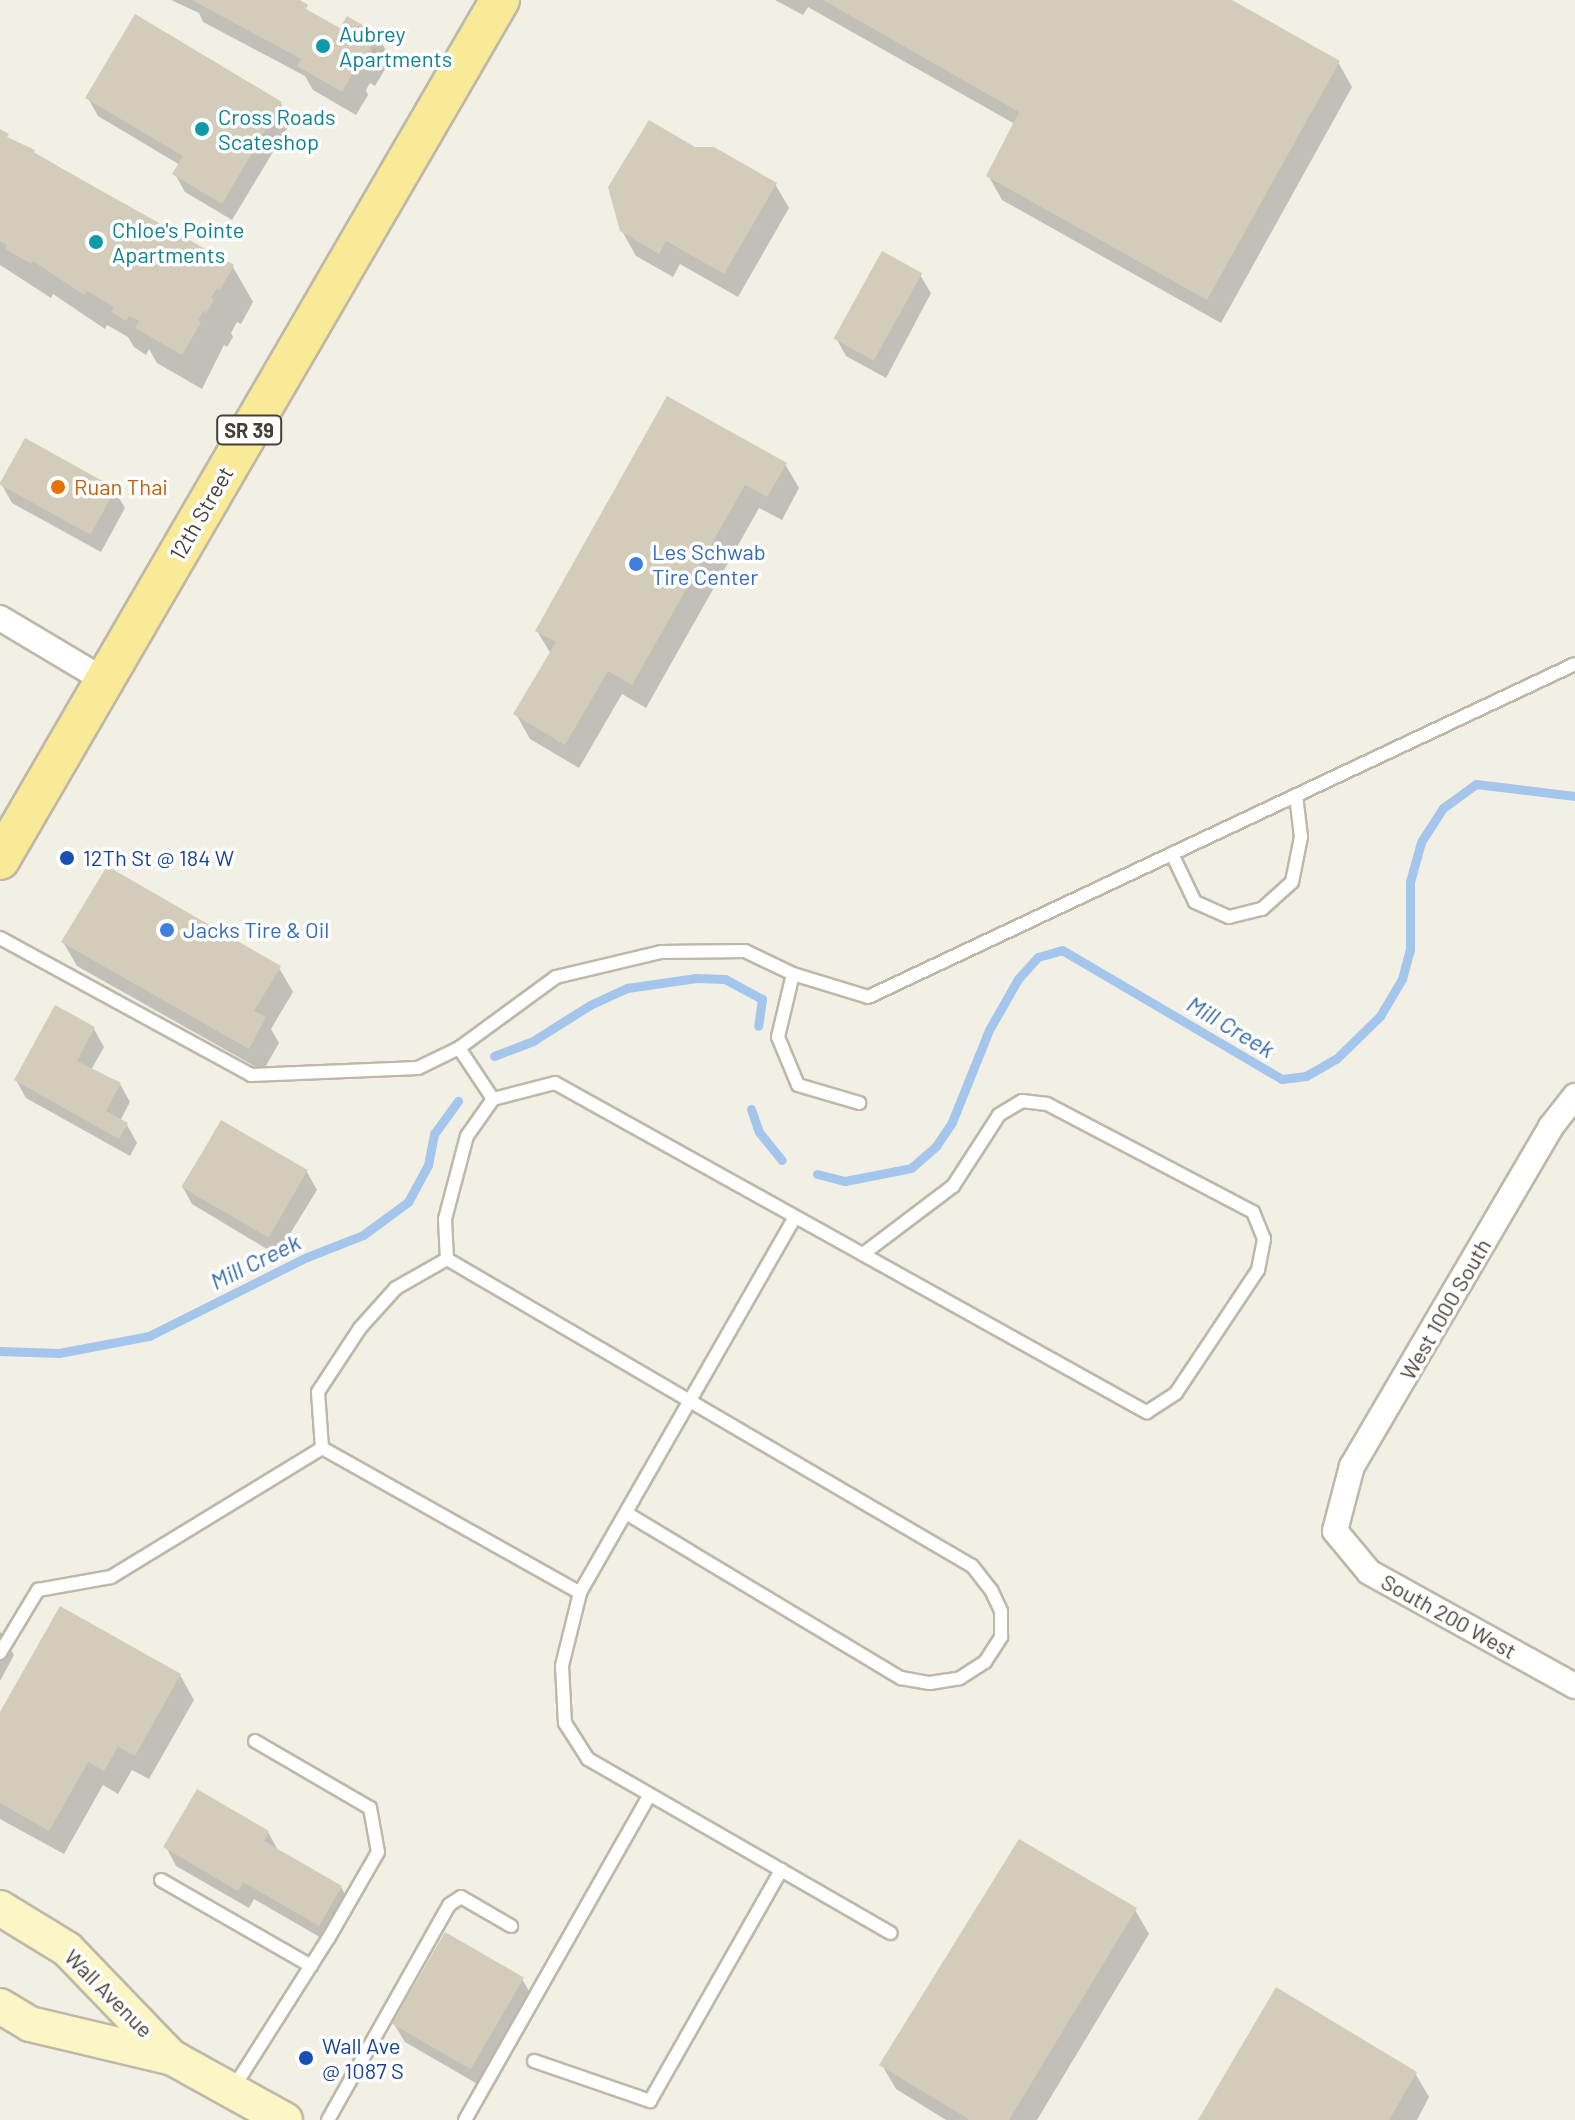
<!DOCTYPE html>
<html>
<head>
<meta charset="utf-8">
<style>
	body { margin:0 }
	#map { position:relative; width:1575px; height:2120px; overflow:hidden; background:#f2efe5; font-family:Barlow,sans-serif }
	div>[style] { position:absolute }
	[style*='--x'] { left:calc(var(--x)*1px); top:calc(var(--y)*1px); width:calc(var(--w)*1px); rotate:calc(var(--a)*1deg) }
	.shadow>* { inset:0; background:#0003 }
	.stream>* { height:9px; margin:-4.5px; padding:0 4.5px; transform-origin:4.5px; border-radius:4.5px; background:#a4c5ec }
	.building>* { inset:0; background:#d3ccbb; transform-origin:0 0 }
	.path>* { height:5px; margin-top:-2.5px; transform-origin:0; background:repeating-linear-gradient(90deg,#beb69a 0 4px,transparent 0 8px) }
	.roads { filter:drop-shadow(2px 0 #bdb8a8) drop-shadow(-2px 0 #bdb8a8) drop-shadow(0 2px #bdb8a8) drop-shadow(0 -2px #bdb8a8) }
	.lane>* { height:12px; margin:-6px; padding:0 6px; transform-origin:6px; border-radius:6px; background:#fff }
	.street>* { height:24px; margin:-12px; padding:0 12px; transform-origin:12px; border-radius:12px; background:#fff }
	.secondary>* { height:34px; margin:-17px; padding:0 17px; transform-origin:17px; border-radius:17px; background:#fcf5c5 }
	.primary>* { height:38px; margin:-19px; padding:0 19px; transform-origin:19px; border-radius:19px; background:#f9ea97 }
	.dots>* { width:22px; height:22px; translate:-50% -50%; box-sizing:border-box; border:4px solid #fff; border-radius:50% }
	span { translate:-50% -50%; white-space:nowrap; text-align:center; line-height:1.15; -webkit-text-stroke:7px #fff; paint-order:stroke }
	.shield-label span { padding:2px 6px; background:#fff; border:2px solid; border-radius:6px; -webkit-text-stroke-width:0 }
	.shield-label { font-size:20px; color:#444035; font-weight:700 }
	.culture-label { font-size:22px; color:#0d838f }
	.left { translate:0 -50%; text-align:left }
	.food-label { font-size:22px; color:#c56008 }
	.street-label { font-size:22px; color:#444035 }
	.shop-label { font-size:22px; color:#366cbe }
	.transit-label { font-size:22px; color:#164399 }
	.water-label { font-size:24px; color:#3469aa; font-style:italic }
</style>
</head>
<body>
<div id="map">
	<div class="shadow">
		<div style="clip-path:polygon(171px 0,296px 0,312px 15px,340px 31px,377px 35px,391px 59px,375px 86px,370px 83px,366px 90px,368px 95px,356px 115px,313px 90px,305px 76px,203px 22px,199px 13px)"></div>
		<div style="clip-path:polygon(775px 0,1227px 0,1338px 62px,1352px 87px,1221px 323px,1002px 200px,988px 175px,1015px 124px,808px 7px,803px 15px)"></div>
		<div style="clip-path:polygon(88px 98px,281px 104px,291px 122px,232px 220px,185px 192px,175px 174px,180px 165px,98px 116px)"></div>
		<div style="clip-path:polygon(0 133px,233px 267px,253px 302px,241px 324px,237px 322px,231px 333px,233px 337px,227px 347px,224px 345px,202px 389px,157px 363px,149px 349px,146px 355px,134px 347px,128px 337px,107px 325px,105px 329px,53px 294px,51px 298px,0 265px)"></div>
		<div style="clip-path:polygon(695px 148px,775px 184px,789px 208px,738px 297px,680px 264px,673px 277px,636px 256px,622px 231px)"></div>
		<div style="clip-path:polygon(920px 275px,931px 293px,886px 378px,846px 356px,836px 338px)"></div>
		<div style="clip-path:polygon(668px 399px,785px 464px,799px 488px,782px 520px,759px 508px,646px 708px,622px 694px,579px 768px,530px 739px,516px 714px,551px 654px,537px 631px)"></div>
		<div style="clip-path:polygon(2px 485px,114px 490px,125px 508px,101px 552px,12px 503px)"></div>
		<div style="clip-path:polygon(63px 942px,279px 968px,293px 992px,271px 1029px,279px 1043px,263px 1071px,77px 966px)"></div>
		<div style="clip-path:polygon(94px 1029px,104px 1047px,91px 1070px,120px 1084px,130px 1102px,120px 1121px,127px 1125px,137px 1143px,130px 1156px,26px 1098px,16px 1080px)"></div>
		<div style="clip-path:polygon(221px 1122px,307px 1172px,317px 1190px,277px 1255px,192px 1204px,182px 1186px)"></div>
		<div style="clip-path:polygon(0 1631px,14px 1655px,0 1681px)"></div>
		<div style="clip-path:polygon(180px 1675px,194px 1700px,149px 1779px,132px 1770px,118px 1794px,103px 1785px,64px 1854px,0 1819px,0 1716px)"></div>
		<div style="clip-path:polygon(268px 1832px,279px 1852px,341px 1887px,351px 1906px,330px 1943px,254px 1899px,249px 1908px,176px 1866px,166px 1847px)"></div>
		<div style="clip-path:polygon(1135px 1910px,1149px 1934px,1037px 2120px,946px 2120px,896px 2089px,882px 2065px)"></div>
		<div style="clip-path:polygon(522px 1979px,533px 1998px,481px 2086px,405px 2042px,394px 2024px)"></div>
		<div style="clip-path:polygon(1415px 2073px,1429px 2097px,1417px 2120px,1200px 2120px)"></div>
	</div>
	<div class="stream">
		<div style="--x:494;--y:1056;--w:42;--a:-21"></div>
		<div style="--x:533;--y:1041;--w:67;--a:-32.3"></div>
		<div style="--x:590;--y:1005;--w:41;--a:-24.7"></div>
		<div style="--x:627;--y:988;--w:70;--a:-8.2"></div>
		<div style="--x:696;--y:978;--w:29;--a:2"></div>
		<div style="--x:725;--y:979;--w:42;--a:28.4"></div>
		<div style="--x:762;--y:999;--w:27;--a:98"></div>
		<div style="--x:751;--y:1109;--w:24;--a:71"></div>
		<div style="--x:759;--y:1132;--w:36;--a:51"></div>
		<div style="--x:817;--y:1174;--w:29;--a:14"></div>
		<div style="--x:845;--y:1181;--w:67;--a:-11.1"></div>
		<div style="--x:911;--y:1168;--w:33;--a:-41"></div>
		<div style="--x:936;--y:1146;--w:29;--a:-56"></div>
		<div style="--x:952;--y:1122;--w:99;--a:-68.1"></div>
		<div style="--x:989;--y:1030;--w:59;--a:-60.4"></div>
		<div style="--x:1018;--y:979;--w:30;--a:-48"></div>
		<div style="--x:1038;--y:957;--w:25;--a:-16"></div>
		<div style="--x:1062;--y:950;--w:255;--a:30.4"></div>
		<div style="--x:1282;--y:1079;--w:24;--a:-7"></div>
		<div style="--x:1306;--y:1076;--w:34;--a:-30"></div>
		<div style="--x:1336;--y:1059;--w:62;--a:-44.3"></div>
		<div style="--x:1380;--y:1016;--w:43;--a:-59.3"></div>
		<div style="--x:1402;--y:979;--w:30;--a:-75"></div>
		<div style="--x:1410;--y:950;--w:68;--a:-90"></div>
		<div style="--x:1410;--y:882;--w:41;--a:-74.6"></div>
		<div style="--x:1421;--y:842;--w:40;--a:-57.1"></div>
		<div style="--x:1443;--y:808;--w:41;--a:-36"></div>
		<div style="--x:1476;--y:784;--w:100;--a:6.9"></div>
		<div style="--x:0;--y:1351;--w:59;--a:1.9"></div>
		<div style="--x:59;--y:1353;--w:92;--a:-10.7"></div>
		<div style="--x:149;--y:1336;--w:177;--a:-26.6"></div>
		<div style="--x:307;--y:1257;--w:60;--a:-21.4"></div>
		<div style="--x:363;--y:1235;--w:56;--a:-36.3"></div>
		<div style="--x:408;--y:1202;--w:42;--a:-61.6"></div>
		<div style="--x:428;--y:1165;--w:32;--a:-79"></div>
		<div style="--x:434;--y:1134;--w:41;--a:-54"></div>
	</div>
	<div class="building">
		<div style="clip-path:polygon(192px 0,300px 0,308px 5px,306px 9px,340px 28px,347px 16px,378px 34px,361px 63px,356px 60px,352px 67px,355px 69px,342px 92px,297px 66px,301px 59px)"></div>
		<div style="clip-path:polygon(823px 0,1232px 0,1340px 61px,1207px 300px,986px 176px,1019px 112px)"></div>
		<div style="clip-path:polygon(135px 14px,282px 102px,222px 204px,172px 174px,183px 156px,85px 98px)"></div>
		<div style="clip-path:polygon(649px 120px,695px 147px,714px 147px,777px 183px,724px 274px,666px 241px,659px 254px,620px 231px,608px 187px)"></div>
		<div style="clip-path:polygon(0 129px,9px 134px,7px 137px,35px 150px,34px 153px,234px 265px,220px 290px,217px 288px,211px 298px,214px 300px,206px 313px,203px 311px,198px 321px,201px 322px,182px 355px,135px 328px,139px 321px,129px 316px,126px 321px,111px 312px,114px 307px,87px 291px,84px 295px,33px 261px,31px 264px,5px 249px,7px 245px,0 241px)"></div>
		<div style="left:882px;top:251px;width:46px;height:100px;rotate:29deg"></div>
		<div style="clip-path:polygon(667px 396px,787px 463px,767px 497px,745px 485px,632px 685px,608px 671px,565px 745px,513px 714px,556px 642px,535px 631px)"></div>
		<div style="left:25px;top:438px;width:104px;height:53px;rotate:29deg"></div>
		<div style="clip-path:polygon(107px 866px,281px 966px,254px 1011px,266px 1017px,249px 1049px,61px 942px)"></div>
		<div style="clip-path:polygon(55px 1005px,95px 1027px,77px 1061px,121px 1083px,106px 1111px,128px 1123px,119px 1139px,14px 1080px)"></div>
		<div style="left:221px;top:1120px;width:100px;height:78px;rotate:30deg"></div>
		<div style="clip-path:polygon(60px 1606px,181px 1674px,135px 1756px,118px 1747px,104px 1771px,88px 1762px,49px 1831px,0 1803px,0 1712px)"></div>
		<div style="clip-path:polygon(197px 1789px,269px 1831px,264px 1841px,342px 1886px,319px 1926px,243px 1882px,238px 1891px,163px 1847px)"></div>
		<div style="clip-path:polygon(1019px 1839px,1137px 1908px,1009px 2120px,970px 2120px,879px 2065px)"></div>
		<div style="left:445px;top:1932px;width:91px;height:106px;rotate:30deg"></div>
		<div style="clip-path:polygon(1276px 1987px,1417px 2072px,1389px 2120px,1198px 2120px)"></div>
	</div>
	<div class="path">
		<div style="--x:372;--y:49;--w:32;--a:18"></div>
	</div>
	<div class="roads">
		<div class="lane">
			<div style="--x:1172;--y:854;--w:53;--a:64.4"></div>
			<div style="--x:1195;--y:902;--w:37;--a:24"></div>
			<div style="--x:1229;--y:917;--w:34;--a:-14"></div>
			<div style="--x:1262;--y:909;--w:40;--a:-42"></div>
			<div style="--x:1292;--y:882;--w:46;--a:-78.7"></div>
			<div style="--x:1301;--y:837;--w:42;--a:-96.8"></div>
			<div style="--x:0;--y:938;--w:286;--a:28.6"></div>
			<div style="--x:251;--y:1075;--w:167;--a:-2.4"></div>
			<div style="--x:418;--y:1068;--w:46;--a:-26"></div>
			<div style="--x:459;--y:1048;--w:61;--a:56.3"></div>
			<div style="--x:793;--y:974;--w:65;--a:103.4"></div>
			<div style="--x:778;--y:1037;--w:52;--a:67.4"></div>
			<div style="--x:798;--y:1085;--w:64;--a:16.4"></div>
			<div style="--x:459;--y:1048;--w:120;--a:-36.2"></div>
			<div style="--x:556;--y:977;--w:108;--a:-13.4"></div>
			<div style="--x:661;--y:952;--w:84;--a:-0.7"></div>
			<div style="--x:745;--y:951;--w:53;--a:25.6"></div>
			<div style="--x:793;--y:974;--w:78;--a:17"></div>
			<div style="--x:868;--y:997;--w:781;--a:-25.22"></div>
			<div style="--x:795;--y:1217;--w:433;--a:119.8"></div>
			<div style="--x:580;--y:1593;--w:75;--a:103.9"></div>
			<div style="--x:562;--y:1666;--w:57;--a:87"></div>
			<div style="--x:565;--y:1723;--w:43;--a:57.4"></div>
			<div style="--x:588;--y:1759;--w:349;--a:29.9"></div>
			<div style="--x:322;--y:1448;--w:296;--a:29.3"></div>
			<div style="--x:626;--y:1513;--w:321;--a:31"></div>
			<div style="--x:901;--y:1678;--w:29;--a:10"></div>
			<div style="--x:930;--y:1683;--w:30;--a:-9"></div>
			<div style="--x:960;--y:1678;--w:30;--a:-33"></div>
			<div style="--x:985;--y:1662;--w:30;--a:-57"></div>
			<div style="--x:1001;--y:1637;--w:26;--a:-90"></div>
			<div style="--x:1001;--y:1611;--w:23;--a:-115"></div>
			<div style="--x:991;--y:1590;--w:31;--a:-128"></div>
			<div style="--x:972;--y:1566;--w:608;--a:-149.68"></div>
			<div style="--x:447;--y:1259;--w:40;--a:-92.9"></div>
			<div style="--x:445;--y:1219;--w:86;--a:-75.2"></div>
			<div style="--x:467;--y:1136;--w:45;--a:-54.9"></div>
			<div style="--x:493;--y:1099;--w:64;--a:-14.5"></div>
			<div style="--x:555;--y:1083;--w:235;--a:29.1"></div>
			<div style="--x:760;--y:1197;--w:443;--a:29.1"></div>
			<div style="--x:1147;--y:1412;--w:35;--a:-33"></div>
			<div style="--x:1176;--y:1393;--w:148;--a:-56.3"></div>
			<div style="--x:1258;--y:1270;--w:32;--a:-79"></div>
			<div style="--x:1264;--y:1239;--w:29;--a:-112"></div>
			<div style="--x:1253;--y:1212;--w:233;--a:-152.3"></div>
			<div style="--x:1047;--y:1104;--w:25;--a:-173"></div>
			<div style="--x:1022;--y:1101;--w:27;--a:149"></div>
			<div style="--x:999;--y:1115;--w:85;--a:122.9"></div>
			<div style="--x:953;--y:1186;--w:113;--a:142.9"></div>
			<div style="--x:0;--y:1653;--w:74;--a:-58.9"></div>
			<div style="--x:38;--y:1590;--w:74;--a:-10.1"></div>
			<div style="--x:111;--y:1577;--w:247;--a:-31.4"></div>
			<div style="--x:322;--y:1448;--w:56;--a:-94.1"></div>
			<div style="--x:318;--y:1392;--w:77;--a:-56.7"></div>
			<div style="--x:360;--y:1328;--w:54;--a:-48"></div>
			<div style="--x:396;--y:1288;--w:59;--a:-29.6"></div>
			<div style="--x:161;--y:1880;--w:173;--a:29.8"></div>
			<div style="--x:534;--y:2061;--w:123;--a:19"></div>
			<div style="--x:650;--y:2101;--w:266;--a:-60.4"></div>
			<div style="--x:232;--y:2090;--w:179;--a:-57.6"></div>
			<div style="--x:328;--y:1939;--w:100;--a:-60.1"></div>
			<div style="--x:378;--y:1852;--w:45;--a:-100.3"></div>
			<div style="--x:370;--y:1808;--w:133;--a:-149.8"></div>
			<div style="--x:328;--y:2120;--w:247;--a:-60.6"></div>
			<div style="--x:449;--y:1905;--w:14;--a:-34"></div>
			<div style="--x:461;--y:1897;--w:58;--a:30.1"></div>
			<div style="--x:465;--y:2120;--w:374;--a:-60.4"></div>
		</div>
		<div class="street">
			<div style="--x:0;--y:618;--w:121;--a:30.8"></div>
			<div style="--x:1575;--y:1096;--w:39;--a:128"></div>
			<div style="--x:1551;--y:1127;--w:393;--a:120.4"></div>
			<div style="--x:1352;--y:1466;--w:67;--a:104.7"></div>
			<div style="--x:1335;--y:1531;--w:53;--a:50.3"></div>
			<div style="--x:1369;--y:1572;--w:235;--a:29"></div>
		</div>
		<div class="secondary">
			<div style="--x:0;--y:1908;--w:79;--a:31.5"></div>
			<div style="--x:67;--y:1949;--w:151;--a:46.1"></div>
			<div style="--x:0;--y:2006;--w:35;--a:31"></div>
			<div style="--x:30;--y:2024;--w:147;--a:13.4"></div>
			<div style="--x:173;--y:2058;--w:128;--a:29"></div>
		</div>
		<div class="primary">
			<div style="--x:0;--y:860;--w:995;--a:-59.83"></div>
		</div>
	</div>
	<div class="dots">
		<div style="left:323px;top:46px;background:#0f9aa8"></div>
		<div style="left:202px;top:129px;background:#0f9aa8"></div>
		<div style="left:96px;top:242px;background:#0f9aa8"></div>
		<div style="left:58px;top:487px;background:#e8710a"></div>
		<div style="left:636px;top:564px;background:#3f7fe0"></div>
		<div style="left:67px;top:858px;background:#1a4fb4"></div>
		<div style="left:167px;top:930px;background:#3f7fe0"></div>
		<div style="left:306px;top:2058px;background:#1a4fb4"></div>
	</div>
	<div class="shield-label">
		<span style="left:249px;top:430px">SR 39</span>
	</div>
	<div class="culture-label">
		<span class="left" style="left:339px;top:46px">Aubrey<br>Apartments</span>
		<span class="left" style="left:218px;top:129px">Cross Roads<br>Scateshop</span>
		<span class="left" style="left:112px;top:242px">Chloe's Pointe<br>Apartments</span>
	</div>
	<div class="food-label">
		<span class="left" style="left:74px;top:487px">Ruan Thai</span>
	</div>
	<div class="street-label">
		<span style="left:201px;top:513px;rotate:-60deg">12th Street</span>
		<span style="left:1445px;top:1309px;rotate:-60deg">West 1000 South</span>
		<span style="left:1449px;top:1616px;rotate:29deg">South 200 West</span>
		<span style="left:109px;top:1993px;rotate:45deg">Wall Avenue</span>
	</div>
	<div class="shop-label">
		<span class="left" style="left:652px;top:564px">Les Schwab<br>Tire Center</span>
		<span class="left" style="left:183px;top:930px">Jacks Tire &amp; Oil</span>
	</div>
	<div class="transit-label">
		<span class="left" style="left:83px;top:858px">12Th St @ 184 W</span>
		<span class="left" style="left:322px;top:2058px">Wall Ave<br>@ 1087 S</span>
	</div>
	<div class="water-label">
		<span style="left:1231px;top:1026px;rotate:31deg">Mill Creek</span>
		<span style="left:255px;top:1261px;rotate:-26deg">Mill Creek</span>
	</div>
</div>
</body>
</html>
